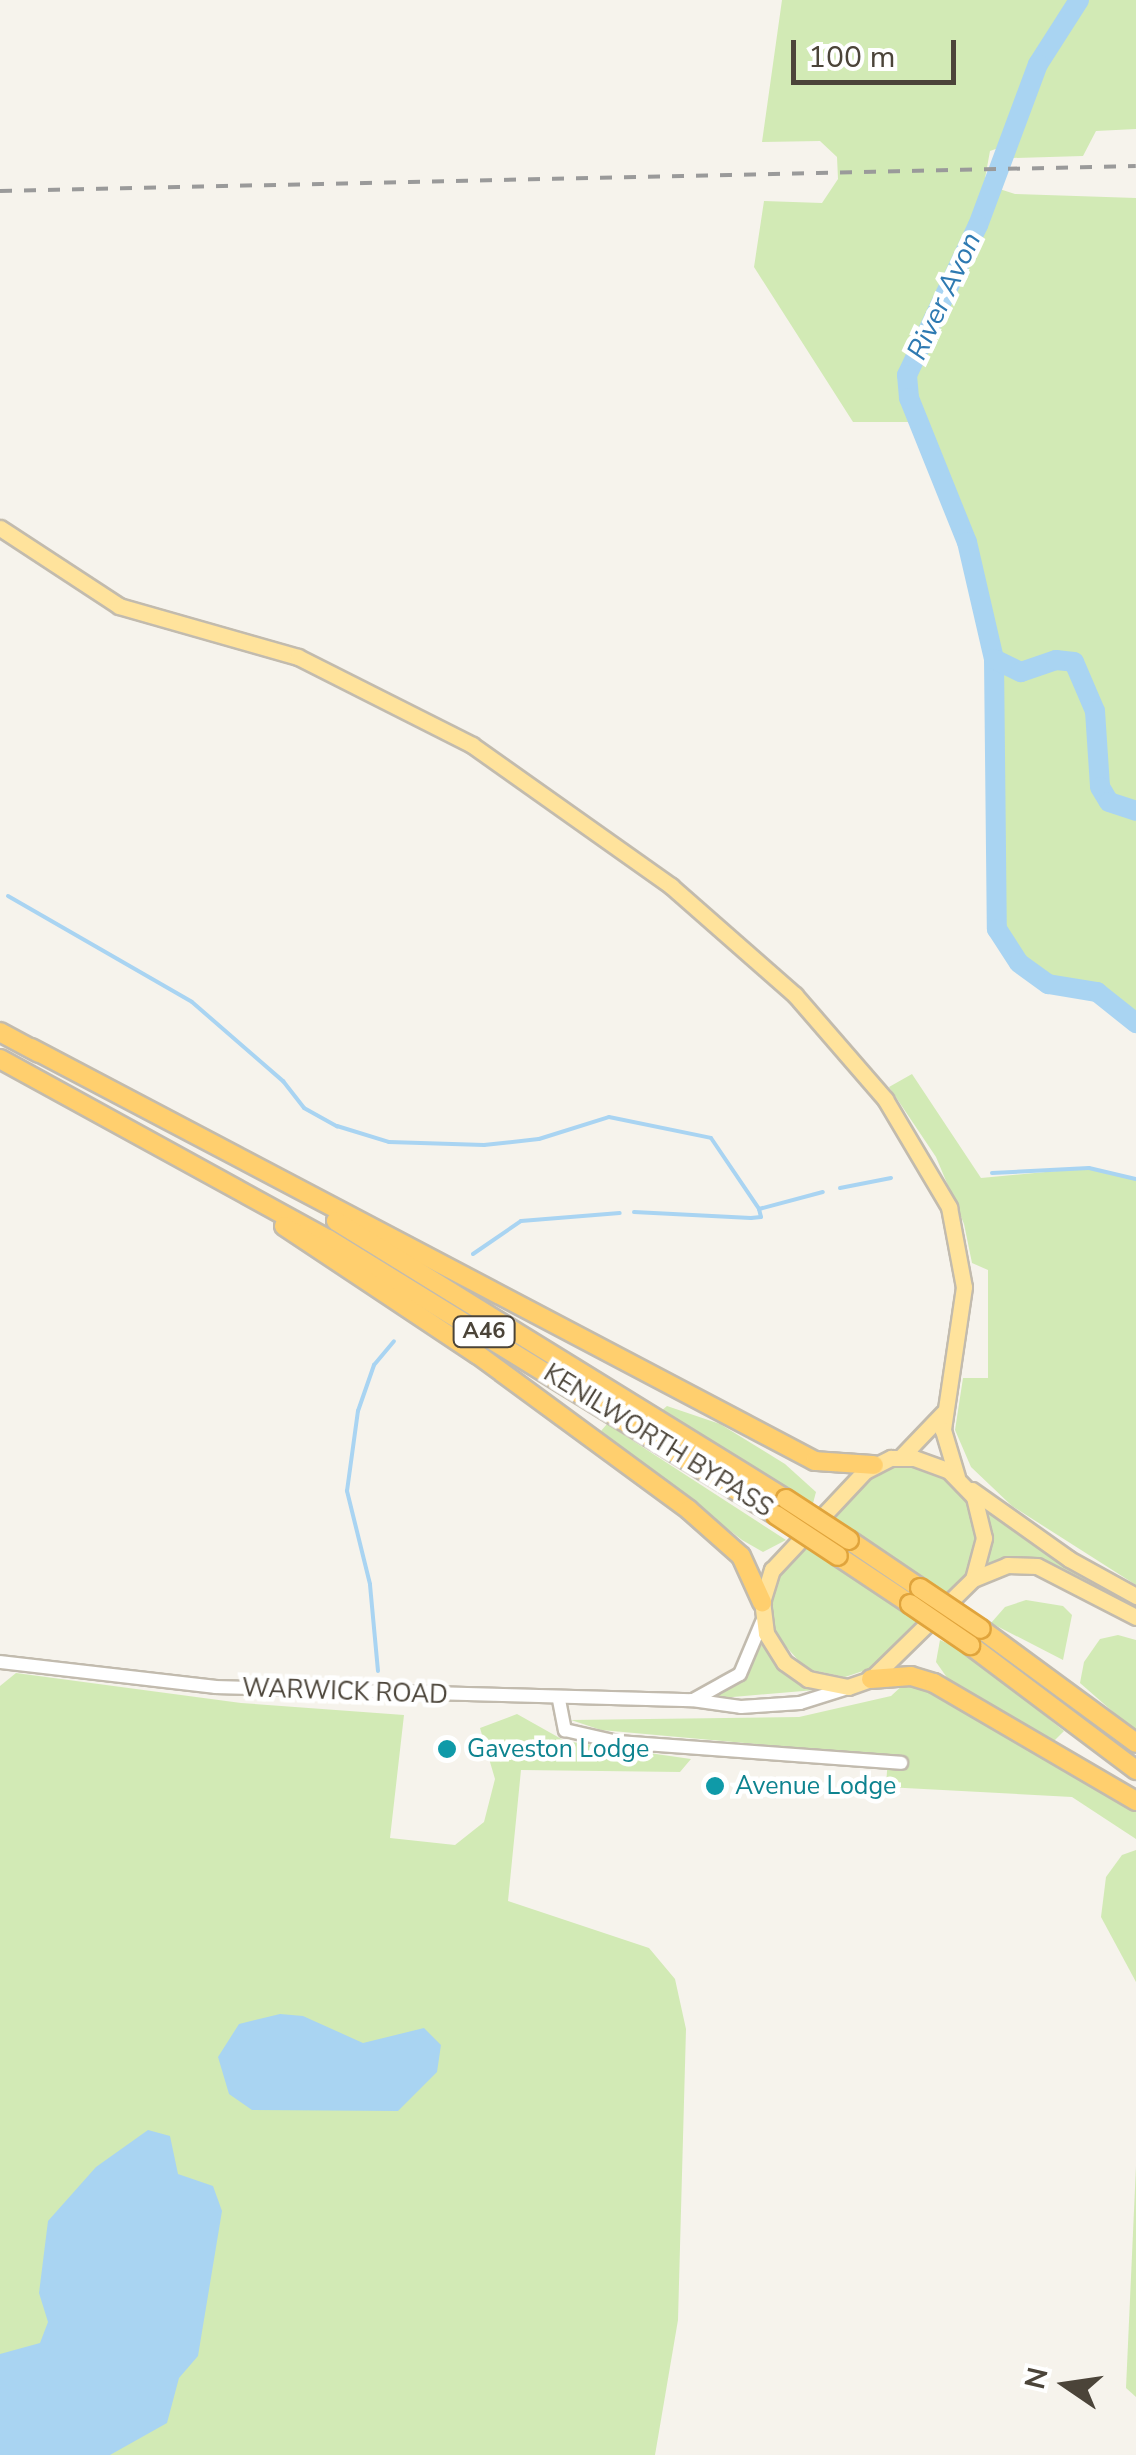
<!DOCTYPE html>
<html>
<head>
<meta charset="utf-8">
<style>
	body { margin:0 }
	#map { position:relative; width:1136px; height:2455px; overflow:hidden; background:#f6f3ec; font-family:"Nunito Sans",sans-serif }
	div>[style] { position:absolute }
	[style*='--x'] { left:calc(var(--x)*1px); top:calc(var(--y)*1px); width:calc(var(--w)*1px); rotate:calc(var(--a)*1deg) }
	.green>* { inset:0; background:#d2eab5 }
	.water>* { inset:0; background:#a9d4f2 }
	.stream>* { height:4px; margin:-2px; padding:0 2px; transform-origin:2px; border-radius:2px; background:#a9d4f2 }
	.river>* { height:20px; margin:-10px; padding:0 10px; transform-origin:10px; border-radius:10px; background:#a9d4f2 }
	.roads { filter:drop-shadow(2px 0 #c2bbae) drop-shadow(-2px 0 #c2bbae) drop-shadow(0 2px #c2bbae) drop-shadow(0 -2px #c2bbae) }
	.minor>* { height:12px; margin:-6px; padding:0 6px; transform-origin:6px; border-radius:6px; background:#fff }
	.major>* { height:15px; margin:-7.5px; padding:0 7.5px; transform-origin:7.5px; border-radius:7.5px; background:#ffe39c }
	.highway>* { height:18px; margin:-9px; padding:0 9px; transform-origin:9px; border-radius:9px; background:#ffcf6e }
	.rail>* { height:4px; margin-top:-2px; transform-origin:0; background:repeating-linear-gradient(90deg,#9a9a9a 0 12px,transparent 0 24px) }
	.bridges { filter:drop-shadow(2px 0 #e0a43c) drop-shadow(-2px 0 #e0a43c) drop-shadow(0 2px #e0a43c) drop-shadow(0 -2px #e0a43c) }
	.highway-bridge>* { height:18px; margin:-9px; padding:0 9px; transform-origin:9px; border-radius:9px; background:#ffcf6e }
	.dots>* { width:28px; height:28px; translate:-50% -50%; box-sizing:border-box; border:5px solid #fff; border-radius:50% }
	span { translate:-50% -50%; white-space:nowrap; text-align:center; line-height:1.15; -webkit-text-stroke:9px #fff; paint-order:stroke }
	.shield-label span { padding:2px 8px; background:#fff; border:2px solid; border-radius:8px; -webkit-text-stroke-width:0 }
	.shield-label { font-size:22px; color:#4b4439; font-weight:700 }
	.street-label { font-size:25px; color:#4b4439 }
	.culture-label { font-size:25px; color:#0d838f }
	.left { translate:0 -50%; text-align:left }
	.water-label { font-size:28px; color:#2e7ab2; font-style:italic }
	.north { position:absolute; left:1016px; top:2335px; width:100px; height:100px; -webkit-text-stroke:8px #fff; paint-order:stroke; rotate:283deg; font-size:28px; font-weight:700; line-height:40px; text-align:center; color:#4b4439 }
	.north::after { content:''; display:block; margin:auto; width:35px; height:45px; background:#4b4439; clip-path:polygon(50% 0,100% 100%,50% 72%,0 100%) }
	.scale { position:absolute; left:791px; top:40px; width:165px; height:45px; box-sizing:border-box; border:5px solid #4b4439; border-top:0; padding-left:12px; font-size:30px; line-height:35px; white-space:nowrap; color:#4b4439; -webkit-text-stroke:8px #fff; paint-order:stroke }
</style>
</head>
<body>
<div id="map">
	<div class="green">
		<div style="clip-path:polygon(782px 0,1136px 0,1136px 129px,1096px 131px,1083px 156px,1012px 158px,1007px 145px,990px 151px,984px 184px,1015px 194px,1136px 198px,1136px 1023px,1097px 992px,1048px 984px,1019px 963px,997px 929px,994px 659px,944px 476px,919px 422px,853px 422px,754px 267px,764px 201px,822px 203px,838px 179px,837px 157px,820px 141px,762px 142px)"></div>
		<div style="clip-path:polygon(912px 1074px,981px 1178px,1089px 1168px,1136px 1179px,1136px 1585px,1012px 1506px,971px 1467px,955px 1430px,963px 1378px,988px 1378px,988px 1270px,972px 1263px,964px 1224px,936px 1157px,889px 1087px)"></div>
		<div style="clip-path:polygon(667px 1406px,720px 1424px,785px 1464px,816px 1492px,812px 1507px,661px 1411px)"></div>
		<div style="clip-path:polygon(607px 1424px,786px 1540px,763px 1552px,742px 1540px,601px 1431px)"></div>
		<div style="clip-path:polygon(916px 1465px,945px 1476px,967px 1499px,978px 1539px,969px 1570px,875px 1667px,845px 1677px,806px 1669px,773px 1632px,773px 1580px,857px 1482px,883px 1468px)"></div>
		<div style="clip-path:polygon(986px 1508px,1136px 1606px,1136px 1610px,1070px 1575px,986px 1566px)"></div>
		<div style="clip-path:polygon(1026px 1600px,1063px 1606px,1072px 1615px,1063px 1660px,991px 1623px,1005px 1607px)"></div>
		<div style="clip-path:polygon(1118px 1635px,1136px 1640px,1136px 1732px,1080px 1683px,1084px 1662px,1100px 1639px)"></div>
		<div style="clip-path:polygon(940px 1640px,966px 1652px,1064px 1731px,1054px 1741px,948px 1679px,936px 1662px)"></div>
		<div style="clip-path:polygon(762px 1644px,781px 1671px,815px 1690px,710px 1699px,744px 1676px)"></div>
		<div style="clip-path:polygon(16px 1673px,241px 1703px,404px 1715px,390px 1838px,455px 1845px,484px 1822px,495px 1779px,480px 1728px,517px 1714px,565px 1741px,691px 1759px,680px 1772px,521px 1770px,508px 1901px,649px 1948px,675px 1979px,686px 2029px,678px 2320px,655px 2455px,0 2455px,0 1686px)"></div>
		<div style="clip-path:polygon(904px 1684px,936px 1692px,1082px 1772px,1136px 1810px,1136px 1839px,1072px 1797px,886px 1787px,888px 1756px,601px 1730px,571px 1720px,799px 1717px,891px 1696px)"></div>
		<div style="clip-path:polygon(1136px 1850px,1136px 1982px,1101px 1917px,1106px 1877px,1122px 1855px)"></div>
		<div style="clip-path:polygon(1136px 2166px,1136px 2397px,1126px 2388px)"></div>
	</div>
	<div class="water">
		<div style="clip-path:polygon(280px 2014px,303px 2016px,363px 2043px,424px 2028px,441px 2045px,437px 2072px,398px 2111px,252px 2110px,229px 2094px,218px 2057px,239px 2024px)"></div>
		<div style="clip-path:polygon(148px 2130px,170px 2136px,178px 2174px,213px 2186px,222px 2211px,198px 2356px,179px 2378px,167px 2423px,110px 2455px,0 2455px,0 2354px,40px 2343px,48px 2322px,39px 2293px,48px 2221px,96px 2167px)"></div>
	</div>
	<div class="stream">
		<div style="--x:8;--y:896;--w:212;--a:29.9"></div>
		<div style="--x:192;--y:1002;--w:121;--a:41"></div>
		<div style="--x:283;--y:1081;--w:34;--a:52"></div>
		<div style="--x:304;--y:1108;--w:38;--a:29"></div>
		<div style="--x:337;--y:1126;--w:54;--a:17.1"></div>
		<div style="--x:389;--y:1142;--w:95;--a:1.8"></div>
		<div style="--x:484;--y:1145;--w:55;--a:-6.2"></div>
		<div style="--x:539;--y:1139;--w:73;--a:-17.4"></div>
		<div style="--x:609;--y:1117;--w:104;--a:11.6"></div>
		<div style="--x:711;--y:1138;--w:86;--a:55.9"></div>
		<div style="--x:992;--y:1173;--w:97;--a:-3"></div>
		<div style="--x:1089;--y:1168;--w:48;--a:13.2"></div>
		<div style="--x:840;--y:1188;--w:52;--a:-11.1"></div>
		<div style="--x:634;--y:1212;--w:117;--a:2.9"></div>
		<div style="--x:751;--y:1218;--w:10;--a:-6"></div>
		<div style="--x:761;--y:1217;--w:8;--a:-104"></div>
		<div style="--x:759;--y:1209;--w:66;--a:-14.9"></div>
		<div style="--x:473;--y:1254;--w:58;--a:-34.5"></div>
		<div style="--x:521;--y:1221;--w:99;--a:-4.6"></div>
		<div style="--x:378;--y:1671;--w:87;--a:-95.3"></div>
		<div style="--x:370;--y:1584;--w:96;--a:-103.9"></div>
		<div style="--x:347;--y:1491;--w:81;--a:-82.2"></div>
		<div style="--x:358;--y:1411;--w:49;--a:-70.8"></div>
		<div style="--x:374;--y:1365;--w:31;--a:-50"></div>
	</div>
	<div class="river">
		<div style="--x:1079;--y:0;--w:76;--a:122.6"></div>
		<div style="--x:1038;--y:64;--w:172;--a:110.4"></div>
		<div style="--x:978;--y:225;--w:166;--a:115.3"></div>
		<div style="--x:907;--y:375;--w:23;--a:85"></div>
		<div style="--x:909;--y:398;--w:155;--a:68.1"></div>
		<div style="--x:967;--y:542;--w:120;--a:77"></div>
		<div style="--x:994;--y:659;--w:270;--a:89.4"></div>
		<div style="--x:997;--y:929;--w:40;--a:57.1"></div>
		<div style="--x:1019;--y:963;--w:36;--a:36"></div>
		<div style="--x:1048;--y:984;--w:50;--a:9.3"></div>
		<div style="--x:1097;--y:992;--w:50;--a:38.5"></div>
		<div style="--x:994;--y:659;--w:30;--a:26"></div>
		<div style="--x:1021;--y:672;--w:37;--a:-19"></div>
		<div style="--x:1056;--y:660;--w:18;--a:6"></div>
		<div style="--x:1074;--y:662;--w:53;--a:66.8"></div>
		<div style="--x:1095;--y:711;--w:76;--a:86.2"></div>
		<div style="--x:1100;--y:787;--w:17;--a:59"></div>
		<div style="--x:1109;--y:802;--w:28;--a:18"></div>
	</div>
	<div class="roads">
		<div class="minor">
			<div style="--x:0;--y:1662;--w:216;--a:6.6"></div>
			<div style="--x:215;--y:1687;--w:477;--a:1.6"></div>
			<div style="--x:692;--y:1700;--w:49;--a:8.1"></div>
			<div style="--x:741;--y:1707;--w:59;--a:-3.9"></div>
			<div style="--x:800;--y:1703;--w:50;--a:-17.4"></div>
			<div style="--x:695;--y:1699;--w:51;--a:-29.1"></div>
			<div style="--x:740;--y:1674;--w:56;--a:-67.1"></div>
			<div style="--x:559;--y:1700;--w:31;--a:79"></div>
			<div style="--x:565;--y:1730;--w:53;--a:13"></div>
			<div style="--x:617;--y:1742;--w:285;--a:4.2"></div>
		</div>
		<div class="major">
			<div style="--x:0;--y:528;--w:142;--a:33.2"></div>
			<div style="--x:119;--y:606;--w:186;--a:15.9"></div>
			<div style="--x:298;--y:657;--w:195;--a:26.8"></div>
			<div style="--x:472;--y:745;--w:244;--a:35.3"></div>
			<div style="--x:671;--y:886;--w:165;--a:41.3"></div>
			<div style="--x:795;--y:995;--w:138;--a:49.1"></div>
			<div style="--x:885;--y:1099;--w:126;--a:59.3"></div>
			<div style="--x:949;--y:1207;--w:81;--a:79.4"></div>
			<div style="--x:964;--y:1287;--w:145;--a:98.4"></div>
			<div style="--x:943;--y:1430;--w:49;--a:73.4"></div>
			<div style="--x:901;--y:1457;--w:61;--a:-46.3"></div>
			<div style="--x:914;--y:1458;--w:37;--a:20"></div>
			<div style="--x:949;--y:1471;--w:36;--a:46"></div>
			<div style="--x:974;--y:1497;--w:42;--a:76.3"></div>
			<div style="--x:984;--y:1538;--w:42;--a:105"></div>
			<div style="--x:973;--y:1579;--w:143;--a:135.6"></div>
			<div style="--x:871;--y:1679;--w:24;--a:161"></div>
			<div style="--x:848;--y:1687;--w:41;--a:-168.7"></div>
			<div style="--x:808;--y:1679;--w:29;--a:-145"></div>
			<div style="--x:784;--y:1662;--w:34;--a:-122"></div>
			<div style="--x:766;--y:1633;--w:31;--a:-97"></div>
			<div style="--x:762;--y:1602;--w:34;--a:-73"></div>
			<div style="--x:772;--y:1570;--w:136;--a:-46.8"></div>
			<div style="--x:865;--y:1471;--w:29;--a:-27"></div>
			<div style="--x:891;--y:1458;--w:23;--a:0"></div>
			<div style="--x:972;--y:1490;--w:119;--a:35.4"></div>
			<div style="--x:1069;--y:1559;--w:77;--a:28.9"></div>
			<div style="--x:973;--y:1579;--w:37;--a:-22"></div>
			<div style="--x:1007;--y:1565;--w:30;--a:2"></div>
			<div style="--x:1037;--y:1566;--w:111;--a:27.3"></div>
		</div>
		<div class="highway">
			<div style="--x:0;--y:1032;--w:44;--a:28.3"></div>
			<div style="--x:31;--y:1048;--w:886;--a:27.78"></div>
			<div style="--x:815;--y:1461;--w:59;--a:3.9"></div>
			<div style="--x:0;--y:1059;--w:374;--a:28.8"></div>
			<div style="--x:328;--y:1239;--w:526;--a:31.64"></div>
			<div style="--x:336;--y:1221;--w:529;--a:31.71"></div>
			<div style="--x:284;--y:1226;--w:232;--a:33.6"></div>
			<div style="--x:477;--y:1354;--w:263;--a:36.3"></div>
			<div style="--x:689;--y:1510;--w:69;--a:41.5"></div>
			<div style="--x:741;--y:1556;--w:51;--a:65.5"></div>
			<div style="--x:849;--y:1540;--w:86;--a:34.1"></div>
			<div style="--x:838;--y:1556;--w:87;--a:33.7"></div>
			<div style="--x:981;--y:1629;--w:192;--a:36.3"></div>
			<div style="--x:970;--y:1645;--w:208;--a:37"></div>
			<div style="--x:871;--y:1679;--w:40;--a:-4.3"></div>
			<div style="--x:911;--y:1676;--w:24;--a:17"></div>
			<div style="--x:934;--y:1683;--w:234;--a:30.3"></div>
		</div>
	</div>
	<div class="rail">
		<div style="--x:0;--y:191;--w:1136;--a:-1.26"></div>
	</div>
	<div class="bridges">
		<div class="highway-bridge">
			<div style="--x:786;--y:1499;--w:75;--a:33.1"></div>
			<div style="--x:776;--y:1515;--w:74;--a:33.5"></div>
			<div style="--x:920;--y:1588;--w:73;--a:33.9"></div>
			<div style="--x:910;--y:1604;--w:73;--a:34.3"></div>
		</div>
	</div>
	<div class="dots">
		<div style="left:447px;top:1749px;background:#0f9aa8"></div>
		<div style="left:715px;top:1786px;background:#0f9aa8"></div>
	</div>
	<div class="shield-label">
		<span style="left:484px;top:1332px">A46</span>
	</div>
	<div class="street-label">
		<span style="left:658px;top:1441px;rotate:32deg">KENILWORTH BYPASS</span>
		<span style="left:345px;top:1692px;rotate:2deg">WARWICK ROAD</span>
	</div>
	<div class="culture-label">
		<span class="left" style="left:467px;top:1749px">Gaveston Lodge</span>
		<span class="left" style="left:735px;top:1786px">Avenue Lodge</span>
	</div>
	<div class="water-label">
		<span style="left:944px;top:296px;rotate:-65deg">River Avon</span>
	</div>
	<div class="north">N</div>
	<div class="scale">100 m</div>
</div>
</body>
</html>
